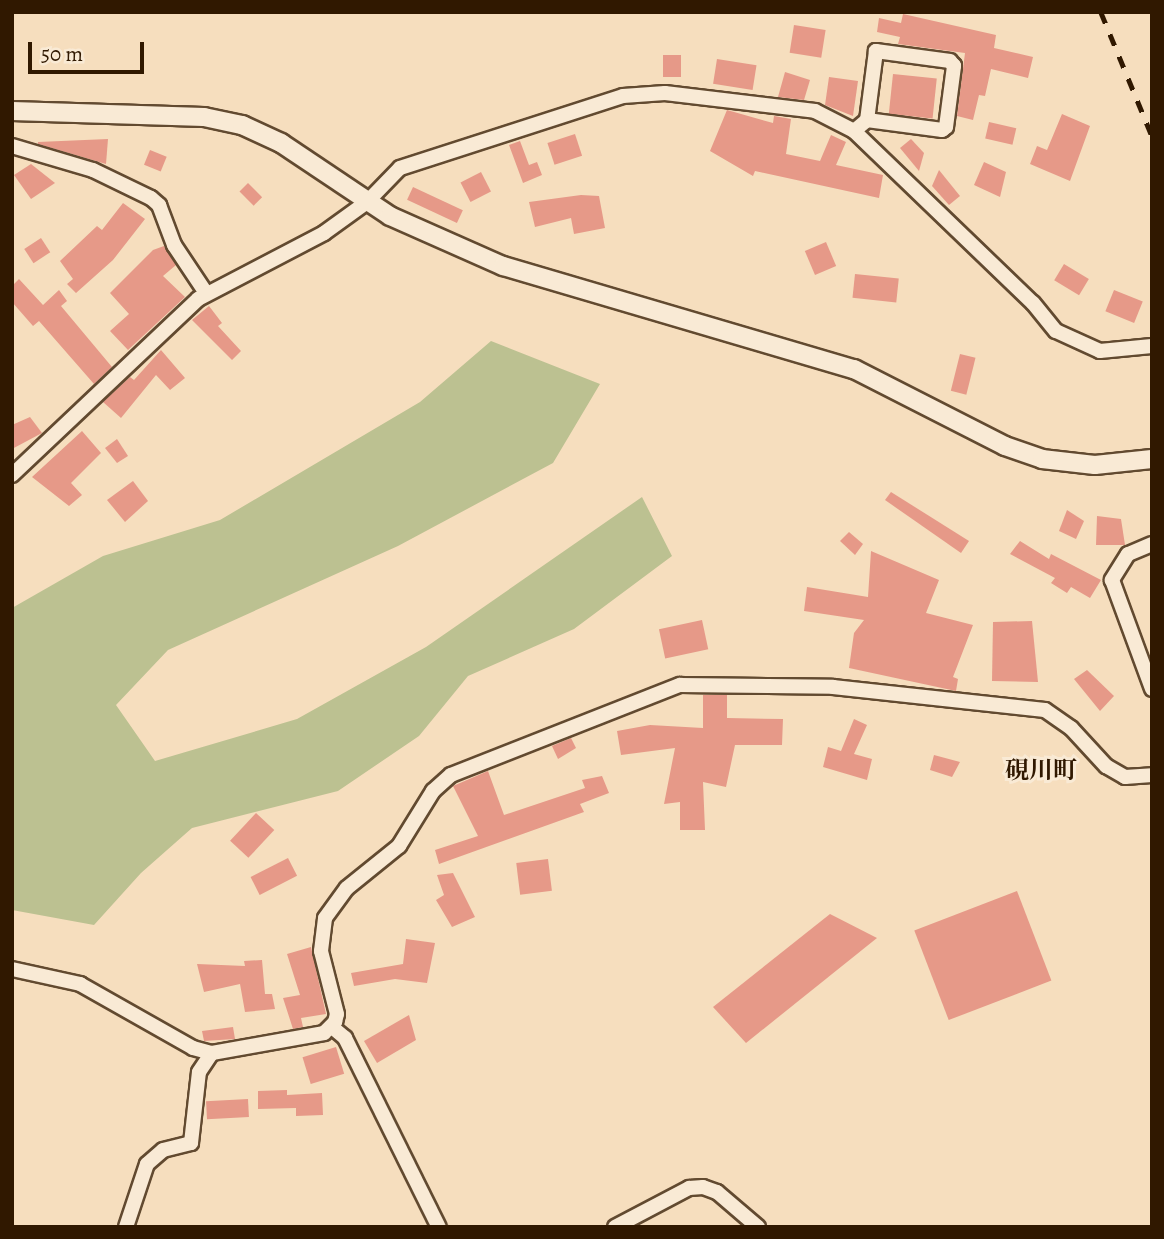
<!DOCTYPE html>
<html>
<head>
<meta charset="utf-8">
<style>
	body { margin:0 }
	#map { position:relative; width:1164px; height:1239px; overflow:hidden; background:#f6debe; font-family:Alegreya,"Noto Serif JP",serif }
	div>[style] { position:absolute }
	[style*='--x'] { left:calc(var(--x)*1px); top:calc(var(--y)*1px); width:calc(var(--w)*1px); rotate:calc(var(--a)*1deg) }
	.green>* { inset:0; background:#bcc191 }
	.building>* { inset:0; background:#e69988; transform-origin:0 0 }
	.roads { filter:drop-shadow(2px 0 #624a30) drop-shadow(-2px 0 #624a30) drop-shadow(0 2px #624a30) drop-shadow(0 -2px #624a30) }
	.minor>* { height:14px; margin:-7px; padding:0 7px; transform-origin:7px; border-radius:7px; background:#f9ead5 }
	.tertiary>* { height:18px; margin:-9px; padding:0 9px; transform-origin:9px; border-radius:9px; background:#f9ead5 }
	.rail>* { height:4.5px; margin-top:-2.25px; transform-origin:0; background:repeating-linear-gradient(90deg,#301800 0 12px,transparent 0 24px) }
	span { translate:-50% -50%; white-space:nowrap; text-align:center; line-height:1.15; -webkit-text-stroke:6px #f9ead5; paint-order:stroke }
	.quarter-label { font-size:24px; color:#301800; font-weight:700 }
	.frame { position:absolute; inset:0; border:14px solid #301800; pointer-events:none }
	.scale { position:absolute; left:28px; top:42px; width:116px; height:32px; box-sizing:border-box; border:4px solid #301800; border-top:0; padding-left:9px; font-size:21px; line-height:24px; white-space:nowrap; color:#301800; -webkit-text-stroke:5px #f9ead5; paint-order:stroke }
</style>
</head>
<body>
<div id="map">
	<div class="green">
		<div style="clip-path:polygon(491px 341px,600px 384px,553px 463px,398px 546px,168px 650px,116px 705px,155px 761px,297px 719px,426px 647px,642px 497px,672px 556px,574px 629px,468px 676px,419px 736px,338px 791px,192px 828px,141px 873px,94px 925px,12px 910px,12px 608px,103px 556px,220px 520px,420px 402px)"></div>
	</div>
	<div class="building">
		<div style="clip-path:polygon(903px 14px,996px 35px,994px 48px,1033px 57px,1028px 78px,991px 69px,985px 96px,979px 95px,973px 120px,957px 116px,965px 53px,898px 44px,900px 37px,877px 32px,879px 18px,901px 23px)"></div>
		<div style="left:794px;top:25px;width:32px;height:28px;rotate:9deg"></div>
		<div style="left:663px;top:55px;width:18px;height:22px"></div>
		<div style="left:717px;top:59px;width:40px;height:25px;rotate:9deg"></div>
		<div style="clip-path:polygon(785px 72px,810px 80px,804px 100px,778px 97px)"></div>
		<div style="left:893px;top:74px;width:44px;height:40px;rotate:6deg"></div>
		<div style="clip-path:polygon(829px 77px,858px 81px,853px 116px,825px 105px)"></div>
		<div style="clip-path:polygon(727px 110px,773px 123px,774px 116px,791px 119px,786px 154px,820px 161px,831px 135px,846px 142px,836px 165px,883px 175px,879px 198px,755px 171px,753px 176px,710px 151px)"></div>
		<div style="clip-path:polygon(1062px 114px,1090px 126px,1070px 181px,1030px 164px,1037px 146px,1047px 150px)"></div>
		<div style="left:989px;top:122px;width:28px;height:17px;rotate:13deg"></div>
		<div style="left:575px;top:134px;width:23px;height:29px;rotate:72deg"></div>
		<div style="clip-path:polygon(108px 139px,106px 164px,38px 144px,38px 142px)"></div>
		<div style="clip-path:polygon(911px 139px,924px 153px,919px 171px,900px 148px)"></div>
		<div style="clip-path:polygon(520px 141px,529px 165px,537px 162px,542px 175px,523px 183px,509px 145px)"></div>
		<div style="left:150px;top:150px;width:18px;height:16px;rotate:22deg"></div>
		<div style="clip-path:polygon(984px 162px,1006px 172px,1000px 197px,974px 185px)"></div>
		<div style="clip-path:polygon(31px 164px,55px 183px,31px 199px,14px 175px)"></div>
		<div style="clip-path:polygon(939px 170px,960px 196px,949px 205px,932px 186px)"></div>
		<div style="left:481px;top:172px;width:22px;height:23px;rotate:63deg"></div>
		<div style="left:248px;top:183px;width:20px;height:12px;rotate:45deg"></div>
		<div style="left:413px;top:187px;width:55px;height:14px;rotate:25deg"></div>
		<div style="clip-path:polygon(581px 195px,599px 196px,605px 228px,574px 234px,571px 218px,535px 227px,529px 202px)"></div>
		<div style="clip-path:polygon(123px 203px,145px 219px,113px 260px,76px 293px,67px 284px,73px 279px,60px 261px,97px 226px,102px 230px)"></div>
		<div style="left:41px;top:238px;width:17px;height:20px;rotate:57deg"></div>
		<div style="left:826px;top:242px;width:26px;height:23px;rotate:67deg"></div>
		<div style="clip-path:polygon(164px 246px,176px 265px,163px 276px,185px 297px,128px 350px,110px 331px,129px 314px,110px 293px,153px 250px)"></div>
		<div style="left:1064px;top:264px;width:29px;height:19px;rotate:31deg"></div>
		<div style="left:855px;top:274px;width:44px;height:24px;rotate:6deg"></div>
		<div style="clip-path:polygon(19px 279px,43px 305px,59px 290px,67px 301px,61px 306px,112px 367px,94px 384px,39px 321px,33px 326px,12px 302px,12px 286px)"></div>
		<div style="left:1114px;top:290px;width:31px;height:23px;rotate:22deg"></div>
		<div style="clip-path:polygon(209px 306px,222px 323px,218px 326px,241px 351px,232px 360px,192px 320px)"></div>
		<div style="clip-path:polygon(161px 350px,185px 378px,170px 390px,156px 375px,121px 418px,103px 402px,130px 377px,134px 380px)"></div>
		<div style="left:960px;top:354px;width:16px;height:38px;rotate:14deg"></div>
		<div style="clip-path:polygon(30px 417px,42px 433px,12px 449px,12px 425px)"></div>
		<div style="clip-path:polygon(82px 431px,101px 453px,71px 483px,82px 495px,69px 506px,32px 477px)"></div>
		<div style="clip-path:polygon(117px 439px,128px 456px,117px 463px,105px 448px)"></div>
		<div style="clip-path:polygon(133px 481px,148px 501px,125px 522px,107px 500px)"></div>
		<div style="clip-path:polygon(891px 492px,969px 541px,961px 553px,885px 500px)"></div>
		<div style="clip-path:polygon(1067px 510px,1084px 521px,1076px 539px,1059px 531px)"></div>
		<div style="clip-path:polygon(1097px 516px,1121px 519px,1125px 545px,1096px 545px)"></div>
		<div style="clip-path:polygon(849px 532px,863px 544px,855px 555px,840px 541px)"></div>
		<div style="clip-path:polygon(1020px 541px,1049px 559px,1051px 554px,1101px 580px,1090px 598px,1071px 587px,1067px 593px,1051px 583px,1055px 578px,1010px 554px)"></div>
		<div style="clip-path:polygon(871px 551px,939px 580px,926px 613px,973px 625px,953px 677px,958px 679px,956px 691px,849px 668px,854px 633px,864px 620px,804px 611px,807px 587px,868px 597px)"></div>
		<div style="left:702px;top:620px;width:30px;height:44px;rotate:78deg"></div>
		<div style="clip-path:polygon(1032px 621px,1038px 682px,992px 681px,993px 622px)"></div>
		<div style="clip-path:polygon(1087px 670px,1114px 696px,1100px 711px,1074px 679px)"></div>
		<div style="clip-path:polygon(703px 695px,727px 695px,727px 718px,783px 719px,782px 745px,735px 745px,726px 787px,703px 782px,705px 830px,680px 830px,680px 802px,664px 804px,675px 748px,621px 755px,617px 731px,650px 725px,703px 728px)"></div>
		<div style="clip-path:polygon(854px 719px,867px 725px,854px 754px,872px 759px,867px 780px,823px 767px,828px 747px,841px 751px)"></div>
		<div style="clip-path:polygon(571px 738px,576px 748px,558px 759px,552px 746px)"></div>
		<div style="clip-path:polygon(934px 755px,960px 762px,952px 777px,930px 770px)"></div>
		<div style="clip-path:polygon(488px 771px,504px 815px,585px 788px,582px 780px,602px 776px,609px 793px,580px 804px,584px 812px,439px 864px,435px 850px,478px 836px,453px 786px)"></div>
		<div style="left:256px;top:813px;width:25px;height:38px;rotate:43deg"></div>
		<div style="left:288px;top:858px;width:20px;height:42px;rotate:63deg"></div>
		<div style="left:548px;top:859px;width:32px;height:32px;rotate:83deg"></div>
		<div style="clip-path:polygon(453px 873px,475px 917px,452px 927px,436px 900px,444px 895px,437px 875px)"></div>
		<div style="left:1017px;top:891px;width:96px;height:110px;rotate:69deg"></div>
		<div style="clip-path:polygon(830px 914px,877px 938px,746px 1043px,713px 1007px)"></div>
		<div style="clip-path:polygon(406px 939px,435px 943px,427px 983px,395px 979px,354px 986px,351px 973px,403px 964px)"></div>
		<div style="clip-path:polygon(311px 947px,326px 1014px,301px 1018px,303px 1027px,293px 1029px,283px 998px,300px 995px,287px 954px)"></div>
		<div style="clip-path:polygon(262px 960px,265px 994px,272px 994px,275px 1009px,245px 1012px,240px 984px,204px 992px,197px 964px,245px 966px,244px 961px)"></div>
		<div style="clip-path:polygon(409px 1015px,416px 1040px,377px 1063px,364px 1041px)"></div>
		<div style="clip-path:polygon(233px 1027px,235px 1039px,204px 1041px,202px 1031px)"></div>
		<div style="left:336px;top:1047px;width:28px;height:35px;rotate:73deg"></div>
		<div style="clip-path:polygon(287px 1090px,287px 1095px,322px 1093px,323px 1115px,296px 1116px,296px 1108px,258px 1109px,258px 1091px)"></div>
		<div style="left:248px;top:1099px;width:18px;height:42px;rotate:87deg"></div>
	</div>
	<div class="roads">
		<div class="minor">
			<div style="--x:854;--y:131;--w:17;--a:-40"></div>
			<div style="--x:867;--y:120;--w:76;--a:7.6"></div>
			<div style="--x:942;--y:130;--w:5;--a:-37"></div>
			<div style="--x:946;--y:127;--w:62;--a:-82.5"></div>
			<div style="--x:954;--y:66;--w:6;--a:-129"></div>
			<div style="--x:950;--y:61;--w:75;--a:-172.3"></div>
			<div style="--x:876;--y:51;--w:70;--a:97.4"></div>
			<div style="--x:12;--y:146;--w:84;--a:16.5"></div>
			<div style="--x:93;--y:170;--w:64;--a:25.8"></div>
			<div style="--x:151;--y:198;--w:11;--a:41"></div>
			<div style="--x:159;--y:205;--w:43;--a:69.4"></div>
			<div style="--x:174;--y:245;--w:58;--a:56.3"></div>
			<div style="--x:12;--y:475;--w:256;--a:-43.4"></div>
			<div style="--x:198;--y:299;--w:142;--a:-27.6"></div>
			<div style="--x:324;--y:233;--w:53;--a:-35.8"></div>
			<div style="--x:367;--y:202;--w:47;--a:-45.9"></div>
			<div style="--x:400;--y:168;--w:234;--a:-17.9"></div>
			<div style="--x:623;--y:96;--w:42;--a:-4.1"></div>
			<div style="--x:665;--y:93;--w:151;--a:6.8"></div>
			<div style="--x:815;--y:111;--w:44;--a:27.1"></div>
			<div style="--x:854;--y:131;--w:248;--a:43.9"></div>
			<div style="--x:1033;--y:303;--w:36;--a:51"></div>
			<div style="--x:1056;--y:331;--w:48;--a:24.4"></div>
			<div style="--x:1100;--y:351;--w:52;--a:-5.5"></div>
			<div style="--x:1152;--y:544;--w:26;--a:157"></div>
			<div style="--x:1128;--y:554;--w:31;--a:122"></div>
			<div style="--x:1112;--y:580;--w:116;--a:69.8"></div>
			<div style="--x:12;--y:969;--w:70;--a:12.4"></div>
			<div style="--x:80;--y:984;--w:130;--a:29.5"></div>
			<div style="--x:193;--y:1048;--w:20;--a:15"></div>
			<div style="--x:212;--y:1053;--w:114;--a:-10.1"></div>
			<div style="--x:324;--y:1033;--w:16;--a:-45"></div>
			<div style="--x:335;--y:1022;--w:8;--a:-76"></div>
			<div style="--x:337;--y:1014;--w:65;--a:-104.3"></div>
			<div style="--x:321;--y:951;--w:33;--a:-83"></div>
			<div style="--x:325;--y:918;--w:37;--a:-54"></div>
			<div style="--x:347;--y:888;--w:67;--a:-38.9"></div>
			<div style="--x:399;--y:846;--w:65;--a:-58.3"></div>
			<div style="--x:433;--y:791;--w:24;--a:-42"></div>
			<div style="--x:451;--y:775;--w:246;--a:-21.5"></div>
			<div style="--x:680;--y:685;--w:153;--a:0.7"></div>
			<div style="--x:833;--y:687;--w:213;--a:6.2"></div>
			<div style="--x:1045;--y:710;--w:32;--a:35"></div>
			<div style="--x:1071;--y:728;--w:52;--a:47.4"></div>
			<div style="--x:1106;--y:766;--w:22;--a:30"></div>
			<div style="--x:1125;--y:777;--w:27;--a:-4"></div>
			<div style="--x:332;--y:1027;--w:17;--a:40"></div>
			<div style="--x:345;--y:1038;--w:211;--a:63.6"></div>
			<div style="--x:126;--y:1227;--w:66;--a:-71.6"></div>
			<div style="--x:147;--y:1164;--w:21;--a:-41"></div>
			<div style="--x:163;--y:1150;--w:29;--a:-14"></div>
			<div style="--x:191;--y:1143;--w:71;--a:-83.6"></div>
			<div style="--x:199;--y:1072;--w:23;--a:-56"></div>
			<div style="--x:615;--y:1227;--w:84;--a:-27.8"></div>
			<div style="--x:689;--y:1188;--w:14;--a:-4"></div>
			<div style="--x:703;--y:1187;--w:15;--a:20"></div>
			<div style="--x:717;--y:1192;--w:54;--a:40.5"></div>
		</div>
		<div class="tertiary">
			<div style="--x:12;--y:111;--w:192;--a:1.8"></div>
			<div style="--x:204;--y:117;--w:39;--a:12"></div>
			<div style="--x:242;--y:125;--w:43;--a:24.8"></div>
			<div style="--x:281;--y:143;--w:131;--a:33.8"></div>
			<div style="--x:390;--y:216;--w:124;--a:23.9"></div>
			<div style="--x:503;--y:266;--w:366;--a:16.4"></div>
			<div style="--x:854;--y:369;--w:169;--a:27"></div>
			<div style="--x:1005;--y:446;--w:39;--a:19"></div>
			<div style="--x:1042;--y:459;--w:53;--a:6.5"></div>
			<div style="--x:1095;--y:465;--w:57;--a:-6"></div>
		</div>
	</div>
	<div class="rail">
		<div style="--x:1101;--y:12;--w:134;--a:67.6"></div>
	</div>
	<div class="quarter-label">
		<span style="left:1041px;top:771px">硯川町</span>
	</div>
	<div class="frame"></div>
	<div class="scale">50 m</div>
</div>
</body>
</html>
